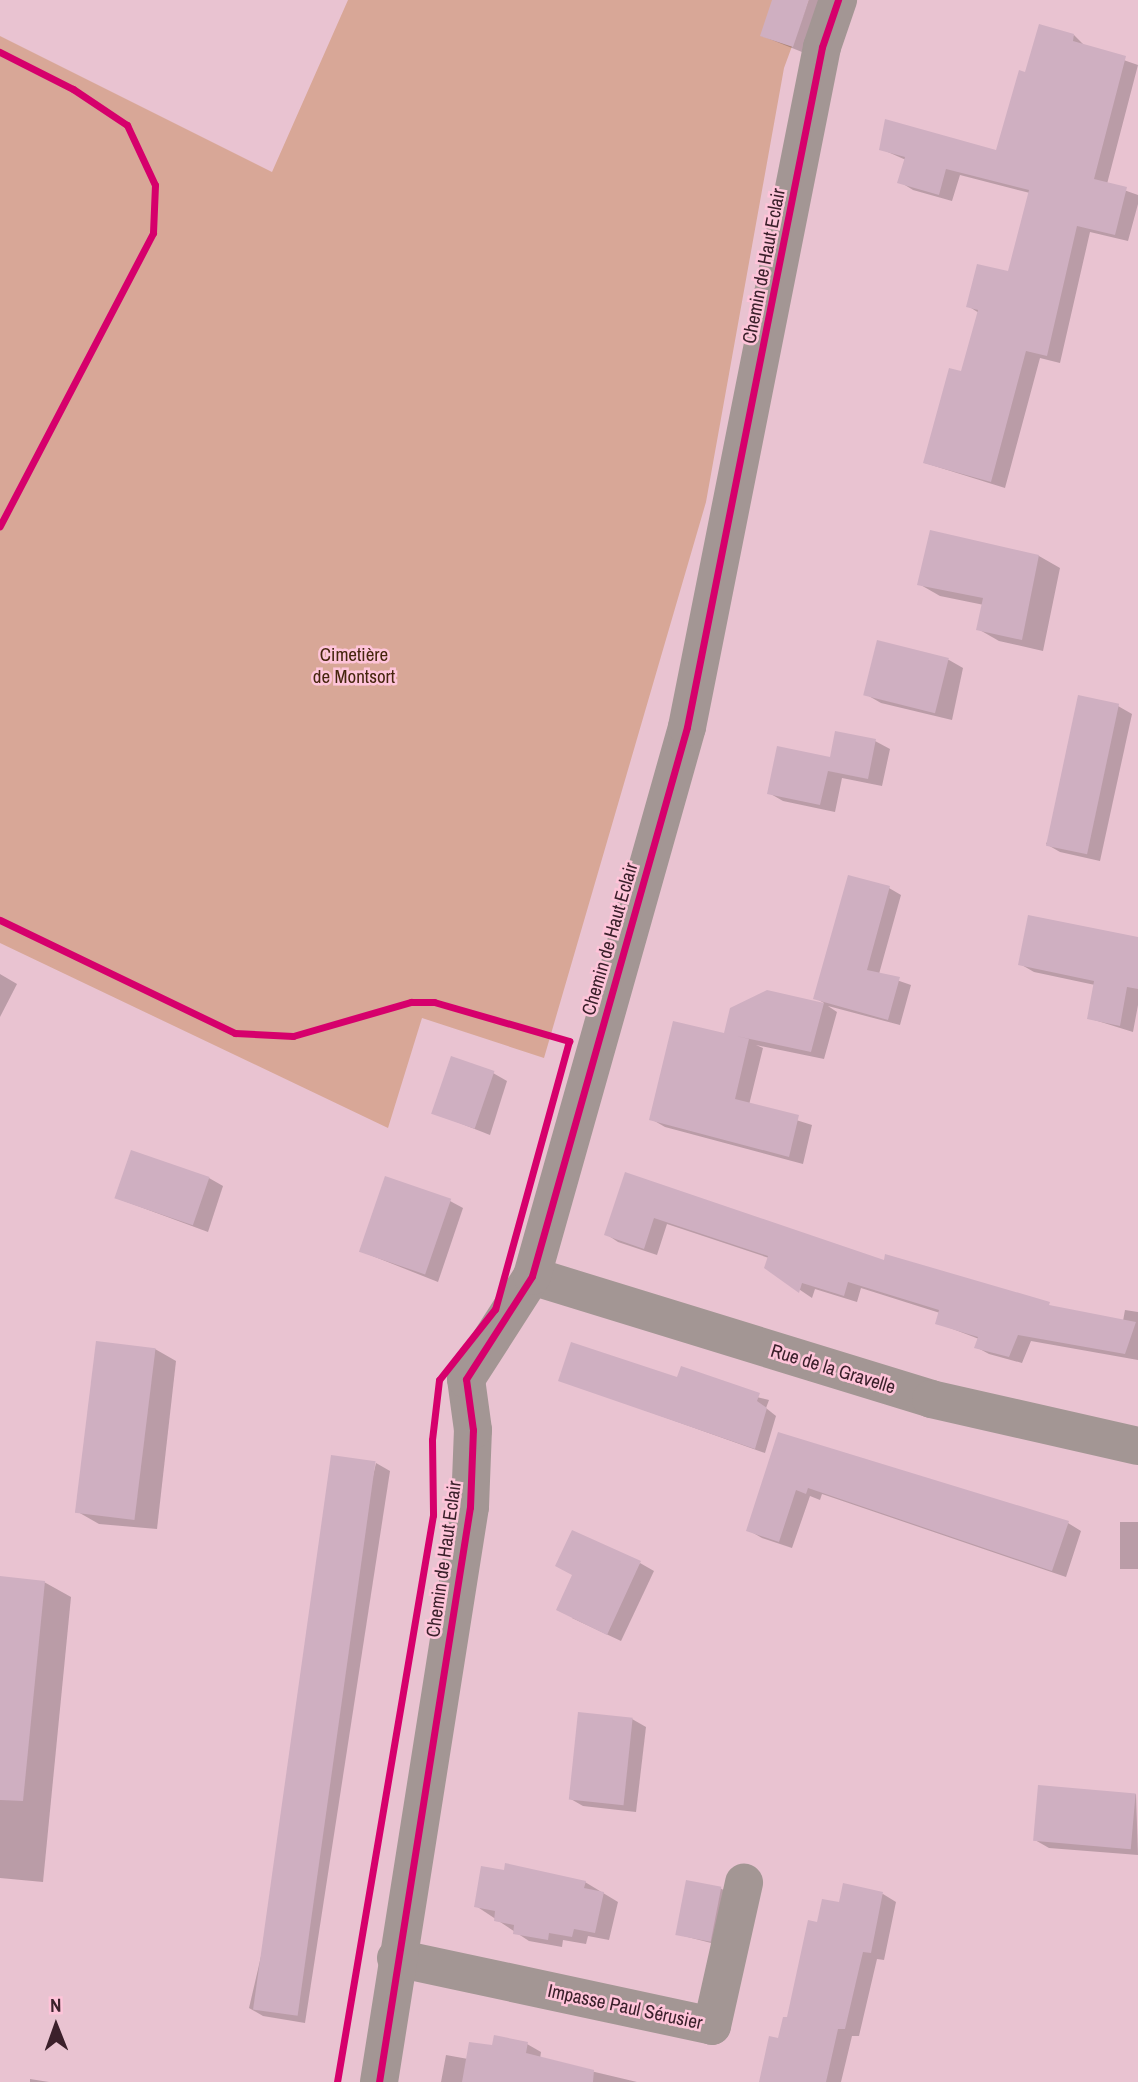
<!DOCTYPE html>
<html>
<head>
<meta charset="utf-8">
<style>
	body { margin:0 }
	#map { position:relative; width:1138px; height:2082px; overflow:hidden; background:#e9c3d1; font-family:"Archivo Narrow",sans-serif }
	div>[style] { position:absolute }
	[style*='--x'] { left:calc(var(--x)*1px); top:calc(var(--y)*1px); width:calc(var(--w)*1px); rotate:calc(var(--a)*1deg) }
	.green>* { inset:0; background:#d8a797 }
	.shadow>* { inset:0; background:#0003; transform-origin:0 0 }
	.building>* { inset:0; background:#cfafc1; transform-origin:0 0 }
	.minor>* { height:38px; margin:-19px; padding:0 19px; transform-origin:19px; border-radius:19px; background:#a39694 }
	.cycleway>* { height:7px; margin:-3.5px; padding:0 3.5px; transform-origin:3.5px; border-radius:3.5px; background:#d6006c }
	span { translate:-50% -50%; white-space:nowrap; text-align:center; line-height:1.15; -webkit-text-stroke:5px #fec4d9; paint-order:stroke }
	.street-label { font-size:19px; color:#3b202b }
	.park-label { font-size:19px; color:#45250d }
	.north { position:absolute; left:21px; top:1991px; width:70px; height:70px; -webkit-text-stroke:5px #fec4d9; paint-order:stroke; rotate:359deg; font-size:19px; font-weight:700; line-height:28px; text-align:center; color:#3b202b }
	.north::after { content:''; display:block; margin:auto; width:24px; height:32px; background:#3b202b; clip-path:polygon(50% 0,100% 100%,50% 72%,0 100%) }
</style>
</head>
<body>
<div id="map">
	<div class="green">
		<div style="clip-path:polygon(348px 0,809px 0,784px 68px,706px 502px,544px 1058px,422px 1018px,388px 1128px,0 943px,0 36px,272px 172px)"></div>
	</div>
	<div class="shadow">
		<div style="clip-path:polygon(774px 0,826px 0,807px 54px,762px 36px)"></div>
		<div style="clip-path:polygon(1074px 35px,1086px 47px,1138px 65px,1107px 184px,1138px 195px,1138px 204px,1128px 241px,1090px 232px,1060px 363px,1040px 358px,1005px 488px,925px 463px,962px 373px,979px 313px,968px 306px,1010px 273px,1030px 193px,960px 175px,952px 201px,913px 190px,900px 182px,906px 160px,881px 149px,997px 152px,1026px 74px)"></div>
		<div style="clip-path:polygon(931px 532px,1039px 556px,1060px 568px,1043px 651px,999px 641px,978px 629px,984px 605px,940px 596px,919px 584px)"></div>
		<div style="clip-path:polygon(878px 642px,949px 660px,963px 668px,952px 720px,881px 703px,867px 695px)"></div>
		<div style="clip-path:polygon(1118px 706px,1132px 714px,1100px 861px,1060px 852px,1046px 844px)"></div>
		<div style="clip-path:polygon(875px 741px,890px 749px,882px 786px,842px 778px,835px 812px,783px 801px,769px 793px,831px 759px)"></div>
		<div style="clip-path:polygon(889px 888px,901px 895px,879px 974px,911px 985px,900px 1025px,828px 1006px,837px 1012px,824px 1059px,756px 1045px,763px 1048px,749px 1105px,812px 1125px,803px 1164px,665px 1127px,651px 1119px,725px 1035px,824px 1003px,815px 998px)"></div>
		<div style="clip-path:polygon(1138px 939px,1138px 1005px,1133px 1032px,1088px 1018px,1095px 985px,1034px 972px,1020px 964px)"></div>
		<div style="clip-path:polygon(0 974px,17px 984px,0 1017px)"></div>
		<div style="clip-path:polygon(493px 1073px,507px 1081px,490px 1135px,434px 1113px)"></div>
		<div style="clip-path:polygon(626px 1174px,885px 1262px,887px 1256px,1059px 1309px,1123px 1321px,1125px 1310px,1138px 1312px,1138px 1360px,1031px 1341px,1022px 1363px,989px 1354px,976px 1347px,979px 1339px,937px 1323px,940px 1313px,861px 1288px,857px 1302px,815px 1289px,812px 1298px,766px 1267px,769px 1258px,667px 1224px,657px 1255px,618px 1242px,606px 1234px)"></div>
		<div style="clip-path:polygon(209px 1178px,223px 1186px,208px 1232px,116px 1198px)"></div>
		<div style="clip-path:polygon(450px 1201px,463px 1208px,438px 1282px,360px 1251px)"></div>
		<div style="clip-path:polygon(155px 1349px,176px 1361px,157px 1529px,99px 1524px,78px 1512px)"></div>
		<div style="clip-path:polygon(679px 1379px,769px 1400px,766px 1408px,776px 1416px,765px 1453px,560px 1380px)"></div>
		<div style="clip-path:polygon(779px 1434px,1068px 1523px,1081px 1531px,1066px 1577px,822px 1494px,820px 1500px,810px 1496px,792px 1548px,762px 1538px,748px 1530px)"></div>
		<div style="clip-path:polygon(376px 1463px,390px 1471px,305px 2023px,263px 2016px,249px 2008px)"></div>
		<div style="left:1120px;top:1522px;width:18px;height:47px"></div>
		<div style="clip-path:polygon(640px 1563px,654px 1571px,621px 1641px,572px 1618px)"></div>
		<div style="clip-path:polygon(0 1578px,44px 1582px,71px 1597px,43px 1882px,0 1878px)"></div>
		<div style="clip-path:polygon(632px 1719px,646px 1727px,636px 1812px,583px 1806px,569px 1798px)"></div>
		<div style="clip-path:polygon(1136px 1794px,1138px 1855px,1049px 1848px,1035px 1840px)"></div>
		<div style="clip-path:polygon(585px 1882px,618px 1902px,609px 1940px,588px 1936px,586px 1944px,563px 1940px,562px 1947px,529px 1941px,476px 1906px)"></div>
		<div style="clip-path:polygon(720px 1888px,727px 1892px,715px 1944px,676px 1934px)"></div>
		<div style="clip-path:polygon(883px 1894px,896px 1902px,884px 1960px,877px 1959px,859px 2036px,852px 2036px,841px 2082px,760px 2082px,788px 2019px,818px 1924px,840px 1904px)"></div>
		<div style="clip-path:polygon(527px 2044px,541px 2052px,540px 2059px,637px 2082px,441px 2082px,446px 2055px,468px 2059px,493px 2047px)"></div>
		<div style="clip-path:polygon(30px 2079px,49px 2082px,30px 2082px)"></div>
	</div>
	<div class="building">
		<div style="clip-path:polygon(772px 0,809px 0,793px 47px,760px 36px)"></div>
		<div style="clip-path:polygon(1039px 24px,1074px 34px,1073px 41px,1126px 56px,1094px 179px,1127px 187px,1115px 235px,1077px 226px,1047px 356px,1026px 351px,991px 482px,923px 463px,949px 368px,961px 371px,978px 310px,966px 307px,977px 264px,1008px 271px,1029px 190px,946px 169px,939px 195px,897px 183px,905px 157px,879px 150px,885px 119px,996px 150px,1019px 70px,1025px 72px)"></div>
		<div style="clip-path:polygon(930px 530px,1039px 555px,1022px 640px,976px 630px,983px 598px,917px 585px)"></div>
		<div style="left:877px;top:640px;width:74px;height:57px;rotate:14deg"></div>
		<div style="left:1078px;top:695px;width:42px;height:154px;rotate:12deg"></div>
		<div style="clip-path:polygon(835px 731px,876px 739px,868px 779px,828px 771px,820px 805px,767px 794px,777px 746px,830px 757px)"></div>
		<div style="clip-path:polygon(848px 875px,890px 886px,867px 970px,900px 977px,888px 1020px,813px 999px)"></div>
		<div style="clip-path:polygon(1028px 915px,1138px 937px,1138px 989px,1127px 987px,1120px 1026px,1087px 1019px,1094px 981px,1018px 965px)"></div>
		<div style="clip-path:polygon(767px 990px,824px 1003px,811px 1052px,736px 1036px,749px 1039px,735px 1099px,799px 1115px,789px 1157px,649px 1120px,673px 1021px,724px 1033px,730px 1008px)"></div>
		<div style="left:451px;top:1056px;width:46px;height:61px;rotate:19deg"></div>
		<div style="left:131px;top:1150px;width:83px;height:51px;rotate:19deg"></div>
		<div style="clip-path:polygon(625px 1172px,884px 1260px,885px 1254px,1050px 1302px,1049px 1305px,1136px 1322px,1125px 1354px,1018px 1335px,1009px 1357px,974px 1348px,978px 1337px,935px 1324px,939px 1310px,848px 1282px,844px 1296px,802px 1283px,799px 1293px,764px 1268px,768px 1256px,654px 1218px,644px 1249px,604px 1235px)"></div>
		<div style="left:385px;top:1176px;width:70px;height:80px;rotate:19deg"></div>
		<div style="left:96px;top:1341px;width:60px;height:173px;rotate:7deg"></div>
		<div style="clip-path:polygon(571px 1342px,677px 1377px,681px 1366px,760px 1393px,757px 1401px,767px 1408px,755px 1449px,558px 1381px)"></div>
		<div style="clip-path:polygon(778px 1432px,1069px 1521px,1052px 1571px,808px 1488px,806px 1494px,796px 1490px,779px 1542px,746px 1531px)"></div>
		<div style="left:331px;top:1455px;width:45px;height:560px;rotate:8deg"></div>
		<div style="clip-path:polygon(572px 1530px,641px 1561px,607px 1635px,556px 1610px,572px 1575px,555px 1566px)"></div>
		<div style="clip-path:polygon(0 1576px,45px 1581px,23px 1801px,0 1800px)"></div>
		<div style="left:578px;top:1712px;width:55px;height:88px;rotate:6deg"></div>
		<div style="left:1038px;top:1785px;width:98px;height:56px;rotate:5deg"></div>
		<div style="clip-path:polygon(505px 1863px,586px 1881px,584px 1888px,604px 1892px,595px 1933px,574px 1929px,572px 1937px,549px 1933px,548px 1940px,513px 1934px,514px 1925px,494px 1921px,495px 1911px,474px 1907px,481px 1866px,504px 1870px)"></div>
		<div style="left:686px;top:1880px;width:36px;height:56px;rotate:11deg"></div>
		<div style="clip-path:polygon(843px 1883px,883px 1892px,871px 1953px,863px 1952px,845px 2029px,838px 2029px,826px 2082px,759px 2082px,769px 2036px,778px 2038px,783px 2017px,787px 2017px,808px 1920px,817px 1922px,822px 1899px,839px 1902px)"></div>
		<div style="clip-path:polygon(494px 2035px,528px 2042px,526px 2053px,594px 2070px,593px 2082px,462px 2082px,469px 2042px,492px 2045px)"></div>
	</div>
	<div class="minor">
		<div style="--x:532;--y:1276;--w:418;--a:17.1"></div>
		<div style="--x:931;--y:1399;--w:212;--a:12.8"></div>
		<div style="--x:396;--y:1958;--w:323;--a:12.1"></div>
		<div style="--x:712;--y:2026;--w:147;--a:-77.4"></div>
		<div style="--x:379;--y:2082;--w:582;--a:-81.01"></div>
		<div style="--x:470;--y:1507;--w:77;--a:-87.8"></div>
		<div style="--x:473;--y:1430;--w:51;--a:-97.8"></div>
		<div style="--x:466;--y:1379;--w:122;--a:-57.3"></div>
		<div style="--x:532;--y:1276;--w:570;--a:-74.23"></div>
		<div style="--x:687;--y:727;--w:693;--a:-78.77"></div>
		<div style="--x:822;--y:47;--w:50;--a:-71.2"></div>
	</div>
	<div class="cycleway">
		<div style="--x:0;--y:52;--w:82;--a:26.9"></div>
		<div style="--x:73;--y:89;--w:65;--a:33.7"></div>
		<div style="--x:127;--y:125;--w:66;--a:65"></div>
		<div style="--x:155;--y:185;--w:48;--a:92.4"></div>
		<div style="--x:153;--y:233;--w:331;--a:117.6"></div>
		<div style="--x:0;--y:920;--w:261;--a:25.7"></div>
		<div style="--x:235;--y:1033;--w:58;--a:3"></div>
		<div style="--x:293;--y:1036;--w:123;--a:-16.1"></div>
		<div style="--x:411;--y:1002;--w:23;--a:0"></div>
		<div style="--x:434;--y:1002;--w:141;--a:16.1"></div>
		<div style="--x:569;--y:1041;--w:278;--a:105.4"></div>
		<div style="--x:495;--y:1309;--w:90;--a:128.3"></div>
		<div style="--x:439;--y:1380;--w:60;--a:96.7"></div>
		<div style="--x:432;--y:1440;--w:75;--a:89.2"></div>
		<div style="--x:433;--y:1515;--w:575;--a:99.61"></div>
		<div style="--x:379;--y:2082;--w:582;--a:-81.01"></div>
		<div style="--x:470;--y:1507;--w:77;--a:-87.8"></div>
		<div style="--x:473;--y:1430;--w:51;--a:-97.8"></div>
		<div style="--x:466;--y:1379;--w:122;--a:-57.3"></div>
		<div style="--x:532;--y:1276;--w:570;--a:-74.23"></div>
		<div style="--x:687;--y:727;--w:693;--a:-78.77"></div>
		<div style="--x:822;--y:47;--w:50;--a:-71.2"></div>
	</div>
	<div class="street-label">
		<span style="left:764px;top:266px;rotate:-79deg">Chemin de Haut Eclair</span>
		<span style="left:610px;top:939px;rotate:-74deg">Chemin de Haut Eclair</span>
		<span style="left:833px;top:1369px;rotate:17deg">Rue de la Gravelle</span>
		<span style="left:444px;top:1559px;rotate:-82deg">Chemin de Haut Eclair</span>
		<span style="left:625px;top:2007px;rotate:12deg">Impasse Paul Sérusier</span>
	</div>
	<div class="park-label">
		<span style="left:354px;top:666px">Cimetière<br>de Montsort</span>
	</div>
	<div class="north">N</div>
</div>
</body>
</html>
